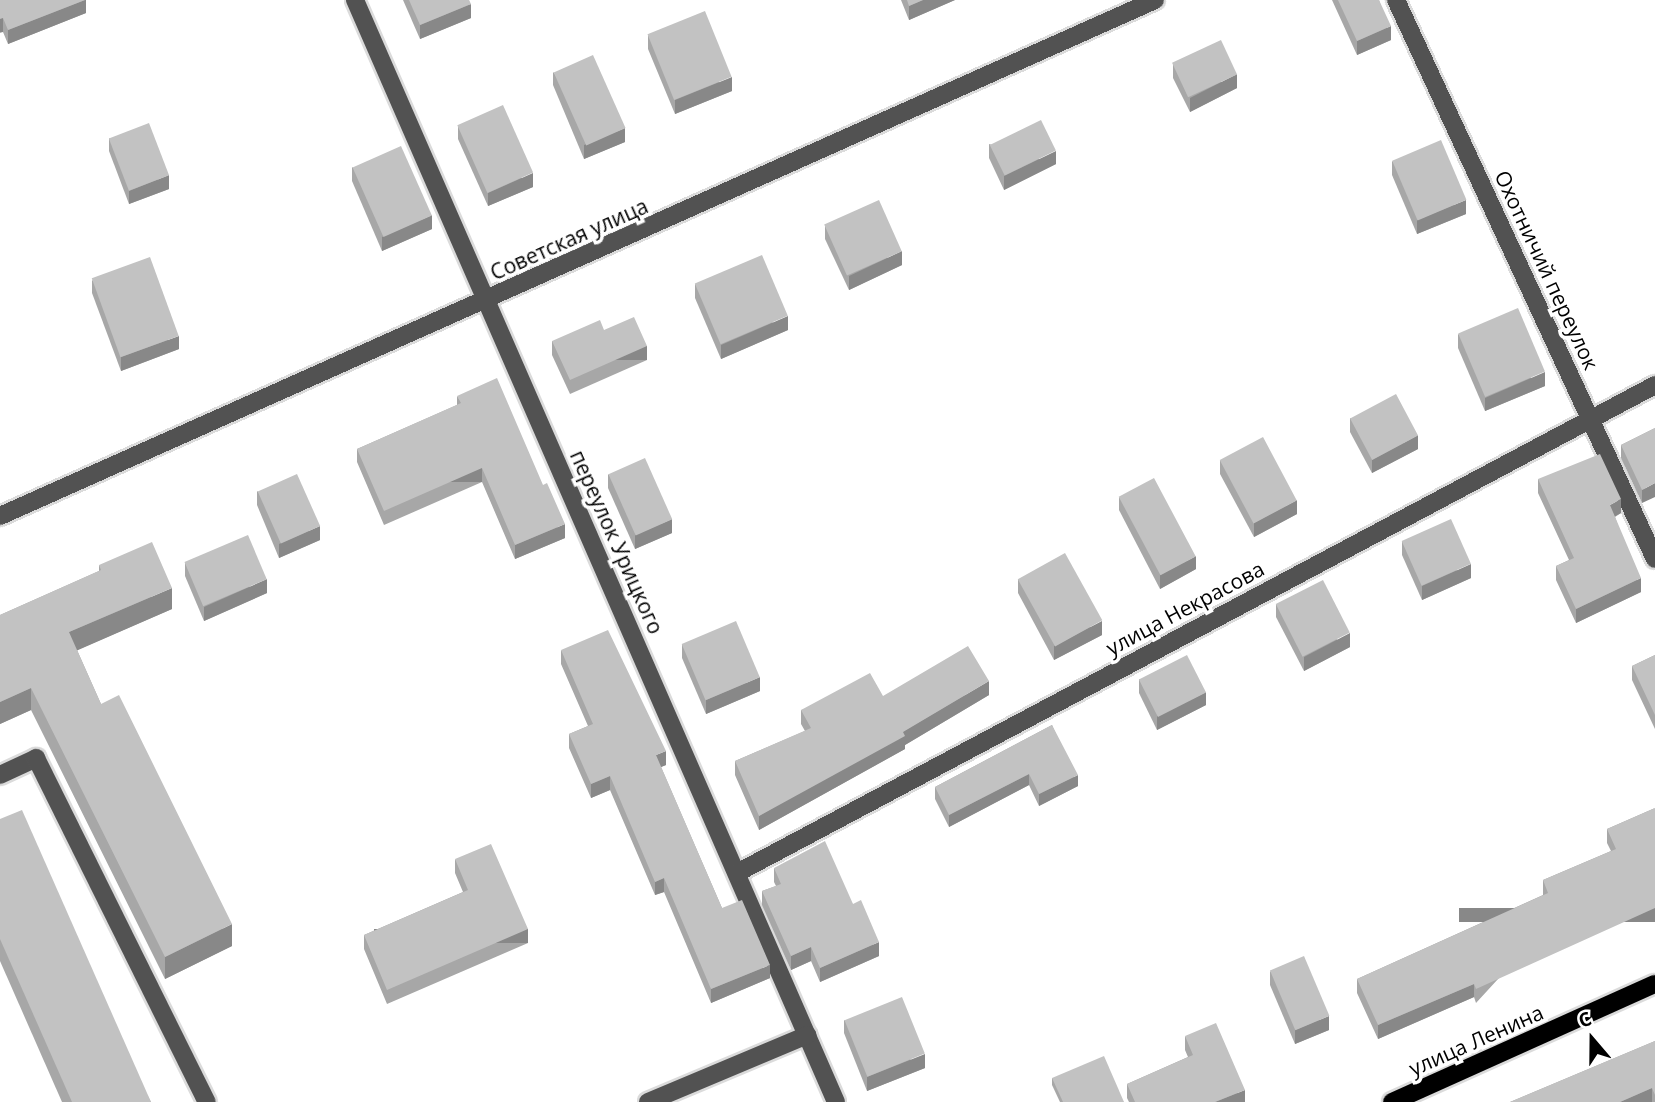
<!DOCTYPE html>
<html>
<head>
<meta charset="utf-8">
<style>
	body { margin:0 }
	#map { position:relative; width:1655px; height:1102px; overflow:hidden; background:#fff; font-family:"Open Sans",sans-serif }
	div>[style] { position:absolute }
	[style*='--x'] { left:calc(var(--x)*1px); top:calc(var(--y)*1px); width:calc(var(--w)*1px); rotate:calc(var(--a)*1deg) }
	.roads { filter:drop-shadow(2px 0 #dbdbdb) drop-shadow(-2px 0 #dbdbdb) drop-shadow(0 2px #dbdbdb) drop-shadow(0 -2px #dbdbdb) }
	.minor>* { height:18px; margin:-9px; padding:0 9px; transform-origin:9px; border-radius:9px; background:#525252 }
	.major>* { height:18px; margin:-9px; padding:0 9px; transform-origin:9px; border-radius:9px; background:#000 }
	.wall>* { inset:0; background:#a7a7a7 }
	.shaded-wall>* { inset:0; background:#888; transform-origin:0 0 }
	.building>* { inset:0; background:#c2c2c2; transform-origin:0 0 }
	span { translate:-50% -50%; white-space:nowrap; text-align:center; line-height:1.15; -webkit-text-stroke:7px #fff; paint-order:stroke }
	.street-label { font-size:21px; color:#000 }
	.north { position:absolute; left:1557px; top:1004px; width:70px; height:70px; -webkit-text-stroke:5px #fff; paint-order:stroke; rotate:340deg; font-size:19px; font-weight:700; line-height:28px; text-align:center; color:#000 }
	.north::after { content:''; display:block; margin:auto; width:24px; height:32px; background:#000; clip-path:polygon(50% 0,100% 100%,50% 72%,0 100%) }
</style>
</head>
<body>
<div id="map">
	<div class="roads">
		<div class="minor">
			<div style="--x:355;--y:0;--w:1202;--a:66.42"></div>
			<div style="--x:1396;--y:0;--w:616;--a:65.14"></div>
			<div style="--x:0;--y:516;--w:1265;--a:-24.07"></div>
			<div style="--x:0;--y:775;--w:40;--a:-25"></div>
			<div style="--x:36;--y:758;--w:384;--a:63.6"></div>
			<div style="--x:737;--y:873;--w:1040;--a:-27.99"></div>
			<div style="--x:648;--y:1102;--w:173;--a:-22.8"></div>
		</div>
		<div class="major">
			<div style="--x:1392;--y:1102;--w:288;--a:-24.2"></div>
		</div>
	</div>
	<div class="wall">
		<div style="clip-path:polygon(0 0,86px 0,86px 13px,8px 44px,3px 32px,0 33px)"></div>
		<div style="clip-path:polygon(403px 0,469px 0,471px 18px,420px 39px)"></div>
		<div style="clip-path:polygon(901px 0,955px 0,909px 20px)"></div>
		<div style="clip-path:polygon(1332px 0,1379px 0,1391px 40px,1357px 55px)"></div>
		<div style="clip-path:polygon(648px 35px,732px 91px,675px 114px,648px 49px)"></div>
		<div style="clip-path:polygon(1173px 64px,1237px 88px,1190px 112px,1173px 78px)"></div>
		<div style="clip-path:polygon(553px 72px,625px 142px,584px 159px,553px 85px)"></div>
		<div style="clip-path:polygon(458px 126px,533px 187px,488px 206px,458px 139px)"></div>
		<div style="clip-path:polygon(109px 138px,169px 189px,129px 204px,109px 151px)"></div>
		<div style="clip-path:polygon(989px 144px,1056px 164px,1004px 190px,989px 158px)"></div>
		<div style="clip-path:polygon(1392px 161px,1466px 214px,1417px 234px,1392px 175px)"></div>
		<div style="clip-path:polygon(352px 167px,432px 229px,382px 251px,352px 181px)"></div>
		<div style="clip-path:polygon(825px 225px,902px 265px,849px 290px,825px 239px)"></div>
		<div style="clip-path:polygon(92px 280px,179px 349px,121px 371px,92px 293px)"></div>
		<div style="clip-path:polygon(695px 284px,788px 330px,721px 359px,695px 298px)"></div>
		<div style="clip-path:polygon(1458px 334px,1545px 386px,1485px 411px,1458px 348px)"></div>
		<div style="clip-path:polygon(552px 341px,647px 360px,570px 394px,552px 355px)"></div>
		<div style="clip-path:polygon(457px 396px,565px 538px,515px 559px,482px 482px,384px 525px,357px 462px,357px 449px,457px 405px)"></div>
		<div style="clip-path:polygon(1350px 418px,1418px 449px,1372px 473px,1350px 432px)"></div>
		<div style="clip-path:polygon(1655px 428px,1642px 503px,1621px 458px,1621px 445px)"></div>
		<div style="clip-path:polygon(1220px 460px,1297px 514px,1254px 537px,1220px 474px)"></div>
		<div style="clip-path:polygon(608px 474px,672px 533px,635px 549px,608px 488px)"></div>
		<div style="clip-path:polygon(1538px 479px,1621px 513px,1615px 517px,1641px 592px,1576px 623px,1556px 580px,1556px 566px,1569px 560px,1538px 493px)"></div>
		<div style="clip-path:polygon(257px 491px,320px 540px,279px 558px,257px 505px)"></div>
		<div style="clip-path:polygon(1119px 497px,1196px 569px,1160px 589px,1119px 510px)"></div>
		<div style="clip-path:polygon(1402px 541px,1471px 578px,1422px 600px,1402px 555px)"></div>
		<div style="clip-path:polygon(185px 562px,267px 593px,204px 621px,185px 576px)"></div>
		<div style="clip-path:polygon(99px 565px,172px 609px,77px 650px,101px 704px,232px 946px,165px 979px,31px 710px,0 724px,0 615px,99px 571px)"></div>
		<div style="clip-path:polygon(1018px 579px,1102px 635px,1054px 660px,1018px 593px)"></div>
		<div style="clip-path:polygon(1276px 604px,1350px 647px,1304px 671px,1276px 617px)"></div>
		<div style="clip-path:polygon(682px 644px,760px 691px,706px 714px,682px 658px)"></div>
		<div style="clip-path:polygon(561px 650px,666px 765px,661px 767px,722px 908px,770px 978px,711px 1003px,664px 892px,655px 895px,610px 790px,591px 798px,569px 748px,569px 734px,588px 726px,561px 664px)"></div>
		<div style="clip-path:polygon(1655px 655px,1655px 729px,1632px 680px,1632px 666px)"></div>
		<div style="clip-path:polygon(1139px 679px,1206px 705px,1157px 730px,1139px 693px)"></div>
		<div style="clip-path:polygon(989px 695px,905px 745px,905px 749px,759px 830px,735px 775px,735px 761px,805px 731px,801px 724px,801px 710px,883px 696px)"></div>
		<div style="clip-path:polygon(1052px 725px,1078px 786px,1039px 806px,1029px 785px,949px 827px,935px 799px,935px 787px)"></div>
		<div style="clip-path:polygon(1655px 808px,1476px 1003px,1474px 997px,1378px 1039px,1357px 993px,1357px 979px,1543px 895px,1543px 880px,1611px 851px,1607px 843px,1607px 829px)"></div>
		<div style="clip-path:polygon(0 819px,151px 1102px,62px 1102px,0 961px)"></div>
		<div style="clip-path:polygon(455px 859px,528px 943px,387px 1004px,364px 949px,364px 935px,463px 892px,455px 873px)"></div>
		<div style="clip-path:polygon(774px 868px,853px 904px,879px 956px,820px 982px,811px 961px,791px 970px,762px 905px,762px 891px,776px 886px,774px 882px)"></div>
		<div style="clip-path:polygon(1270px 971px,1329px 1030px,1295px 1044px,1270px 985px)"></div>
		<div style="clip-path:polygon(844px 1020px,925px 1068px,867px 1091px,844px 1033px)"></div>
		<div style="clip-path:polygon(1185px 1036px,1245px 1102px,1129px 1102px,1127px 1098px,1127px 1084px,1188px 1057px,1185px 1050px)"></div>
		<div style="clip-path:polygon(1655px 1041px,1655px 1102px,1510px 1102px)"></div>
		<div style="clip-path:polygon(1052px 1078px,1124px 1102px,1060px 1102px,1052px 1085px)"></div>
	</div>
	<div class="shaded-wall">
		<div style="clip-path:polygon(85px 0,86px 0,86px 13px,8px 44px,8px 30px)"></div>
		<div style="clip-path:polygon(923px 0,955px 0,909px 20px,909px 6px)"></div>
		<div style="clip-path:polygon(471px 4px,471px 18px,420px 39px,420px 25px)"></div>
		<div style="left:3px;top:18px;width:14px;height:3px;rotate:90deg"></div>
		<div style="clip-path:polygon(1391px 26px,1391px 40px,1357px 55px,1357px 41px)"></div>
		<div style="clip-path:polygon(1237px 74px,1237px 88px,1190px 112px,1190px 98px)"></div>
		<div style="clip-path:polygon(732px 77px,732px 91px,675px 114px,675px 100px)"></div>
		<div style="clip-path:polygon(625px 128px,625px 142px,584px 159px,584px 145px)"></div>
		<div style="clip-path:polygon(1056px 151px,1056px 164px,1004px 190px,1004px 176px)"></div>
		<div style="clip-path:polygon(533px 173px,533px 187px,488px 206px,488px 193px)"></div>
		<div style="clip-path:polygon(169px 175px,169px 189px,129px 204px,129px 191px)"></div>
		<div style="clip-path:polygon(1466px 200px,1466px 214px,1417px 234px,1417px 220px)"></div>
		<div style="clip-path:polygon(432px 215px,432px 229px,382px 251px,382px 237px)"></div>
		<div style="clip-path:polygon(902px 251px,902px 265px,849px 290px,849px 276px)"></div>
		<div style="clip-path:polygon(788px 316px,788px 330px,721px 359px,721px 345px)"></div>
		<div style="clip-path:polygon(179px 336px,179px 349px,121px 371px,121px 357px)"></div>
		<div style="left:647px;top:346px;width:14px;height:84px;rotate:90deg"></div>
		<div style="clip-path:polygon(1545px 372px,1545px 386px,1485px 411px,1485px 398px)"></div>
		<div style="clip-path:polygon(1418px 435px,1418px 449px,1372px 473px,1372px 460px)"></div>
		<div style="left:482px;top:468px;width:14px;height:107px;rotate:90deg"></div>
		<div style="clip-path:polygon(1655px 483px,1655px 497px,1642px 503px,1642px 490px)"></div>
		<div style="clip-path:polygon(1621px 499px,1621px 513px,1610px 519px,1610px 505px)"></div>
		<div style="clip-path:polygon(1297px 500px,1297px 514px,1254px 537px,1254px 523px)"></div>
		<div style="clip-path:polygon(672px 519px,672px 533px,635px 549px,635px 535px)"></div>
		<div style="clip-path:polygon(565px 524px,565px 538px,515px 559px,515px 545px)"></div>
		<div style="clip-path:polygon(320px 526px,320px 540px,279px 558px,279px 544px)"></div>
		<div style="clip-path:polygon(1196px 556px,1196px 569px,1160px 589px,1160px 575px)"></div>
		<div style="clip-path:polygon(1471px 564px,1471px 578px,1422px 600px,1422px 586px)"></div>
		<div style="clip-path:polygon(1641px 578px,1641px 592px,1576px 623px,1576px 609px)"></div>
		<div style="clip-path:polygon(267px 579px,267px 593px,204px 621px,204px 607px)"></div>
		<div style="clip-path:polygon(172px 588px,172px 609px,69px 654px,69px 632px)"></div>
		<div style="clip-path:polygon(1102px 621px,1102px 635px,1054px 660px,1054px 646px)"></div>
		<div style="clip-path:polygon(1350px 633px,1350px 647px,1304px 671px,1304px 657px)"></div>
		<div style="clip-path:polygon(760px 677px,760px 691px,706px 714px,706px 700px)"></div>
		<div style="clip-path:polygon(989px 681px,989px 695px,905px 745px,905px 749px,759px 830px,759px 816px)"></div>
		<div style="clip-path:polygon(31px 688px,31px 710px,0 724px,0 702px)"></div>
		<div style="clip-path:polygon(1206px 692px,1206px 705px,1157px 730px,1157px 716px)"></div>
		<div style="clip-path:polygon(666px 751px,666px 765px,656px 769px,656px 755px)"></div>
		<div style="clip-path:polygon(1029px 774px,1029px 785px,949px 827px,949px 815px)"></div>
		<div style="clip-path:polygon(1078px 775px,1078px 786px,1039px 806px,1039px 794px)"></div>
		<div style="clip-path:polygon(610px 776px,610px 790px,591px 798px,591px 784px)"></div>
		<div style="clip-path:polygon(664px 878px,664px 892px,655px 895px,655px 882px)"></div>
		<div style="left:1655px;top:908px;width:14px;height:196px;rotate:90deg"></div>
		<div style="clip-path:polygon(232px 924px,232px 946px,165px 979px,165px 957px)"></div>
		<div style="left:528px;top:929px;width:14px;height:154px;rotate:90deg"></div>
		<div style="clip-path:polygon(879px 942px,879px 956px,820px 982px,820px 968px)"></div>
		<div style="clip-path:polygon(811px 947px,811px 961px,791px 970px,791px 956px)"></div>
		<div style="clip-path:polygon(770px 965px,770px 978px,711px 1003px,711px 989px)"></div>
		<div style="clip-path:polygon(1474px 984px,1474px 997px,1378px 1039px,1378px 1025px)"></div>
		<div style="clip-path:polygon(1329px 1016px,1329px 1030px,1295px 1044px,1295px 1030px)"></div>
		<div style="clip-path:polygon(925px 1054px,925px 1068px,867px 1091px,867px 1077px)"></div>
		<div style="clip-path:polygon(1652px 1088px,1652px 1102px,1620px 1102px)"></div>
		<div style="clip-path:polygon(1245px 1090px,1245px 1102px,1215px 1102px)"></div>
	</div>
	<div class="building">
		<div style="clip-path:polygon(0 0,85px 0,8px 30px,3px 18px,0 19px)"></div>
		<div style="clip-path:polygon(409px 0,469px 0,471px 4px,420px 25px)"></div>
		<div style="clip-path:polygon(907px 0,923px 0,909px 6px)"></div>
		<div style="clip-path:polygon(1338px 0,1379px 0,1391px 26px,1357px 41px)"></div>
		<div style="left:705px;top:11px;width:71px;height:62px;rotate:68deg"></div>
		<div style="left:1221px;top:40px;width:38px;height:54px;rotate:65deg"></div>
		<div style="left:593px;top:55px;width:80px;height:43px;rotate:66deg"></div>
		<div style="left:503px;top:105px;width:74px;height:50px;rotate:66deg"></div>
		<div style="left:1041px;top:120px;width:34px;height:57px;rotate:64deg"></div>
		<div style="left:149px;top:123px;width:56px;height:43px;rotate:69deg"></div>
		<div style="left:1441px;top:140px;width:65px;height:53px;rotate:67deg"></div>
		<div style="left:401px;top:146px;width:76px;height:53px;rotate:66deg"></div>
		<div style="left:879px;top:200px;width:56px;height:60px;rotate:66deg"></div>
		<div style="left:762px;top:255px;width:66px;height:73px;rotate:67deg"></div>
		<div style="left:150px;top:257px;width:84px;height:62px;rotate:70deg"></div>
		<div style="left:1518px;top:308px;width:69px;height:65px;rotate:67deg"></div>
		<div style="clip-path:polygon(634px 317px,647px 346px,570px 380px,552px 341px,600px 320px,604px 330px)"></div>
		<div style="clip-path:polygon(497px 378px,543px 485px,547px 483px,565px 524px,515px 545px,482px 468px,384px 511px,357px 449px,461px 403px,457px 396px)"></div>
		<div style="left:1396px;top:394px;width:47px;height:52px;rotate:62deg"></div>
		<div style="clip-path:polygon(1655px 428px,1655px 483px,1642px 490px,1621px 445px)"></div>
		<div style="left:1263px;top:437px;width:72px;height:49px;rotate:62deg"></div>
		<div style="clip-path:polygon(1600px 454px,1621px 499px,1610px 505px,1641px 578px,1576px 609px,1556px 566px,1574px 558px,1538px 479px)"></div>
		<div style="left:645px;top:458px;width:67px;height:40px;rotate:66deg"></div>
		<div style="left:297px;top:474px;width:57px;height:43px;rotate:66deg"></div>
		<div style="left:1154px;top:478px;width:89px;height:40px;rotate:62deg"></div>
		<div style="left:1451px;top:519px;width:49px;height:54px;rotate:66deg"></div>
		<div style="left:248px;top:535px;width:48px;height:69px;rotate:67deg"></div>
		<div style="clip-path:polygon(152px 542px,172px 588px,69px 632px,101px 704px,119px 695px,232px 924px,165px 957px,31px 688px,0 702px,0 615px,101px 570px,99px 565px)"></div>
		<div style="left:1065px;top:553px;width:77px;height:54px;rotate:61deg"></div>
		<div style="left:1323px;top:580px;width:59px;height:53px;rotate:63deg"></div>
		<div style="left:736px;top:621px;width:61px;height:59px;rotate:67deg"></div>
		<div style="clip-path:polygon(608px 630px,666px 751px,656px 755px,722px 908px,742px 900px,770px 965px,711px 989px,664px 878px,655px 882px,610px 776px,591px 784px,569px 734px,593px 724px,561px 650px)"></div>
		<div style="clip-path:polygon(968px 646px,989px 681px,903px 732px,905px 736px,759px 816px,735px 761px,811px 728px,801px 710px,870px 673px,883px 696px)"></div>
		<div style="left:1187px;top:655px;width:42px;height:54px;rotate:63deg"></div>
		<div style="clip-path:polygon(1655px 655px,1655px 715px,1632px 666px)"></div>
		<div style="clip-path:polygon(1052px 725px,1078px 775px,1039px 794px,1029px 774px,949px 815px,935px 787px)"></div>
		<div style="clip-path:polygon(1655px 808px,1655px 908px,1476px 989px,1474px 984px,1378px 1025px,1357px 979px,1548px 893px,1543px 880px,1616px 849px,1607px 829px)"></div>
		<div style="clip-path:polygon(22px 810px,151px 1102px,72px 1102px,0 939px,0 819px)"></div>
		<div style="clip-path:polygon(825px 841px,853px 904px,861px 900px,879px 942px,820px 968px,811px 947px,791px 956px,762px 891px,781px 884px,774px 868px)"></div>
		<div style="clip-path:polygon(491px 844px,528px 929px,387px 990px,364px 935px,468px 890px,455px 859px)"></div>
		<div style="left:1304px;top:956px;width:65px;height:37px;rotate:67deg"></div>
		<div style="left:902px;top:997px;width:61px;height:62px;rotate:68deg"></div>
		<div style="clip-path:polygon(1216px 1023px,1245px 1090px,1215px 1102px,1135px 1102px,1127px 1084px,1193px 1055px,1185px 1036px)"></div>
		<div style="clip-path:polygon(1655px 1041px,1655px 1095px,1652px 1088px,1620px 1102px,1510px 1102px)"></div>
		<div style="clip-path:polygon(1104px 1056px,1124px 1102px,1063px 1102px,1052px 1078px)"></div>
	</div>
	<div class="street-label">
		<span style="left:569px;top:239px;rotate:-24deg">Советская улица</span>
		<span style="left:1547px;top:270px;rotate:65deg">Охотничий переулок</span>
		<span style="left:617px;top:542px;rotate:66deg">переулок Урицкого</span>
		<span style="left:1185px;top:608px;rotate:-28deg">улица Некрасова</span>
		<span style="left:1476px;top:1040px;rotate:-24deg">улица Ленина</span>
	</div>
	<div class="north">С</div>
</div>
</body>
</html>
